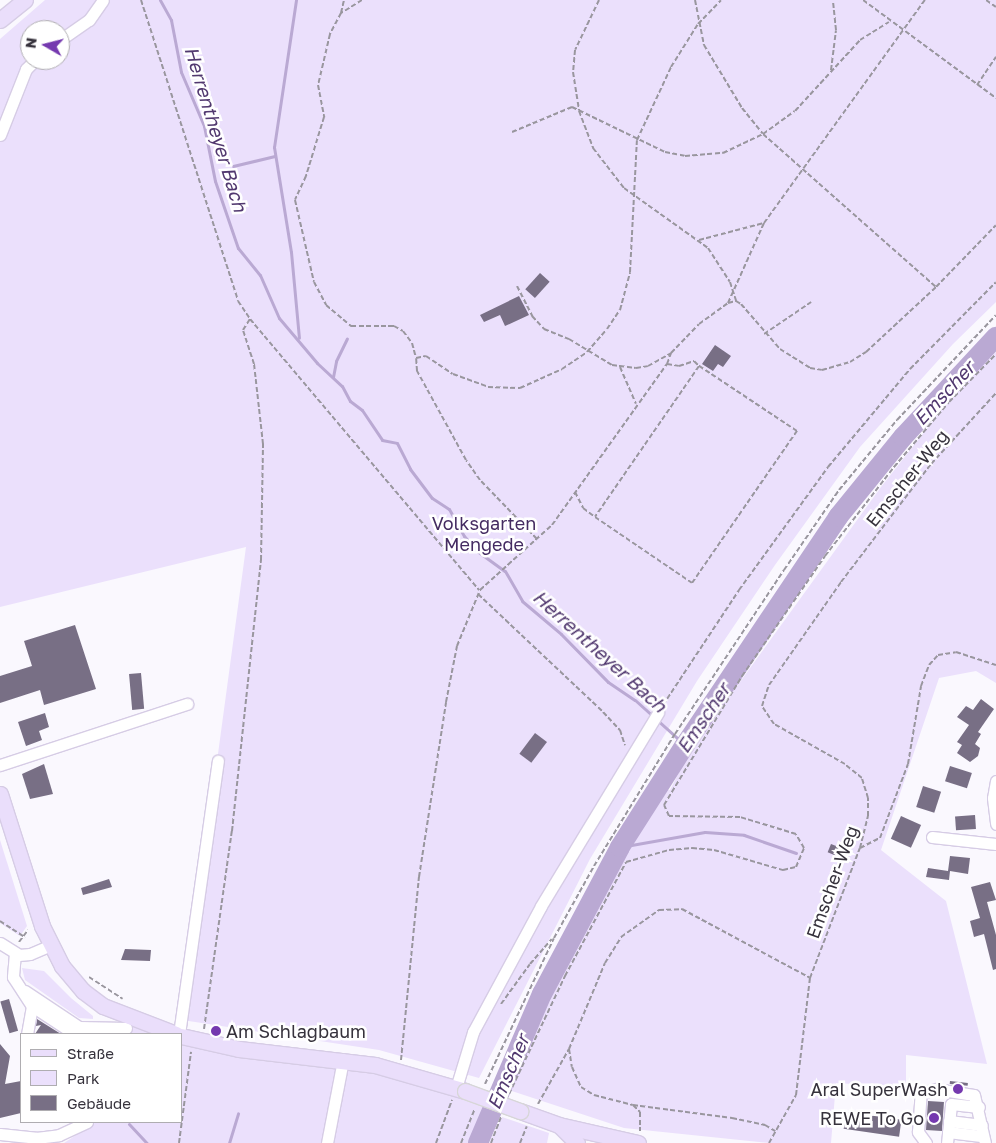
<!DOCTYPE html>
<html>
<head>
<meta charset="utf-8">
<style>
	body { margin:0 }
	#map { position:relative; width:996px; height:1143px; overflow:hidden; background:#faf8fe; font-family:"Golos Text",sans-serif }
	div>[style] { position:absolute }
	[style*='--x'] { left:calc(var(--x)*1px); top:calc(var(--y)*1px); width:calc(var(--w)*1px); rotate:calc(var(--a)*1deg) }
	.green>* { inset:0; background:#ebe0fc }
	.stream>* { height:3px; margin:-1.5px; padding:0 1.5px; transform-origin:1.5px; border-radius:1.5px; background:#baa9d3 }
	.river>* { height:20px; margin:-10px; padding:0 10px; transform-origin:10px; border-radius:10px; background:#baa9d3 }
	.building>* { inset:0; background:#786f85; transform-origin:0 0 }
	.path>* { height:2px; margin-top:-1px; transform-origin:0; background:repeating-linear-gradient(90deg,#99969e 0 5px,transparent 0 7.5px) }
	.roads { filter:drop-shadow(1px 0 #d6cce5) drop-shadow(-1px 0 #d6cce5) drop-shadow(0 1px #d6cce5) drop-shadow(0 -1px #d6cce5) }
	.minor>* { height:11px; margin:-5.5px; padding:0 5.5px; transform-origin:5.5px; border-radius:5.5px; background:#fff }
	.major>* { height:15px; margin:-7.5px; padding:0 7.5px; transform-origin:7.5px; border-radius:7.5px; background:#eadefb }
	.bridges { filter:drop-shadow(1px 0 #d7d6d8) drop-shadow(-1px 0 #d7d6d8) drop-shadow(0 1px #d7d6d8) drop-shadow(0 -1px #d7d6d8) }
	.major-bridge>* { height:15px; margin:-7.5px; padding:0 7.5px; transform-origin:7.5px; border-radius:7.5px; background:#eadefb }
	.dots>* { width:14px; height:14px; translate:-50% -50%; box-sizing:border-box; border:2px solid #fff; border-radius:50% }
	span { translate:-50% -50%; white-space:nowrap; text-align:center; line-height:1.15; -webkit-text-stroke:5px #fff; paint-order:stroke }
	.street-label { font-size:18px; color:#36323c }
	.park-label { font-size:18px; color:#442b61 }
	.poi-label { font-size:18px; color:#36323c }
	.left { translate:0 -50%; text-align:left }
	.right { translate:-100% -50%; text-align:right }
	.water-label { font-size:19px; color:#51386f; font-style:italic }
	.legend { position:absolute; left:20px; top:1033px; width:162px; height:90px; box-sizing:border-box; background:#fff; border:1px solid #afadb1; margin:0; padding:6px 9px; list-style:none; font-size:15px; color:#36323c }
	.legend li { display:flex; align-items:center; gap:10px; height:25px }
	.legend b { width:25px; border:1px solid #afadb1 }
	.north { position:absolute; left:20px; top:20px; width:50px; height:50px; box-sizing:border-box; background:#fff; border:1px solid #afadb1; border-radius:50%; rotate:278deg; font-size:14px; font-weight:700; line-height:20px; text-align:center; color:#36323c }
	.north::after { content:''; display:block; margin:auto; width:18px; height:22px; background:#7539af; clip-path:polygon(50% 0,100% 100%,50% 72%,0 100%) }
</style>
</head>
<body>
<div id="map">
	<div class="green">
		<div style="clip-path:polygon(evenodd,45px 0,996px 0,996px 302px,953px 344px,860px 447px,775px 565px,697px 681px,590px 859px,479px 1078px,379px 1050px,182px 1020px,246px 547px,0 607px,0 39px,45px 0,30px 30px,60px 30px,60px 60px,30px 60px,30px 30px)"></div>
		<div style="clip-path:polygon(996px 352px,996px 683px,976px 671px,939px 678px,881px 850px,946px 901px,987px 1064px,906px 1055px,906px 1087px,836px 1083px,831px 1143px,770px 1143px,624px 1128px,503px 1088px,617px 862px,660px 790px,670px 790px,690px 751px,881px 487px,959px 388px)"></div>
		<div style="clip-path:polygon(0 840px,27px 926px,20px 936px,0 923px)"></div>
		<div style="clip-path:polygon(22px 968px,44px 971px,71px 998px,93px 1016px,93px 1019px,79px 1018px,25px 980px)"></div>
		<div style="clip-path:polygon(129px 1018px,176px 1034px,127px 1034px)"></div>
		<div style="clip-path:polygon(181px 1036px,347px 1060px,495px 1101px,478px 1143px,64px 1143px,96px 1122px,181px 1122px)"></div>
		<div style="clip-path:polygon(502px 1117px,549px 1133px,547px 1143px,489px 1143px)"></div>
	</div>
	<div class="stream">
		<div style="--x:160;--y:0;--w:23;--a:61"></div>
		<div style="--x:171;--y:20;--w:53;--a:79.1"></div>
		<div style="--x:181;--y:72;--w:59;--a:66.9"></div>
		<div style="--x:204;--y:126;--w:56;--a:78.7"></div>
		<div style="--x:215;--y:181;--w:71;--a:71.1"></div>
		<div style="--x:238;--y:248;--w:35;--a:51"></div>
		<div style="--x:260;--y:275;--w:47;--a:66.2"></div>
		<div style="--x:279;--y:318;--w:59;--a:49.8"></div>
		<div style="--x:317;--y:363;--w:34;--a:43"></div>
		<div style="--x:342;--y:386;--w:17;--a:62"></div>
		<div style="--x:350;--y:401;--w:15;--a:37"></div>
		<div style="--x:362;--y:410;--w:36;--a:56"></div>
		<div style="--x:382;--y:440;--w:15;--a:11"></div>
		<div style="--x:397;--y:443;--w:29;--a:63"></div>
		<div style="--x:410;--y:469;--w:36;--a:53"></div>
		<div style="--x:432;--y:498;--w:20;--a:33"></div>
		<div style="--x:449;--y:509;--w:31;--a:61"></div>
		<div style="--x:464;--y:536;--w:20;--a:49"></div>
		<div style="--x:477;--y:551;--w:34;--a:36"></div>
		<div style="--x:505;--y:571;--w:34;--a:60"></div>
		<div style="--x:522;--y:601;--w:51;--a:40.2"></div>
		<div style="--x:561;--y:634;--w:67;--a:45.6"></div>
		<div style="--x:608;--y:682;--w:32;--a:34"></div>
		<div style="--x:635;--y:700;--w:67;--a:42"></div>
		<div style="--x:296;--y:0;--w:149;--a:98.5"></div>
		<div style="--x:274;--y:147;--w:106;--a:80.8"></div>
		<div style="--x:291;--y:252;--w:86;--a:84.7"></div>
		<div style="--x:233;--y:166;--w:43;--a:-13.4"></div>
		<div style="--x:333;--y:377;--w:16;--a:-79"></div>
		<div style="--x:336;--y:361;--w:25;--a:-64"></div>
		<div style="--x:620;--y:847;--w:86;--a:-10"></div>
		<div style="--x:705;--y:832;--w:39;--a:4"></div>
		<div style="--x:744;--y:835;--w:55;--a:19.1"></div>
		<div style="--x:129;--y:1124;--w:26;--a:47"></div>
		<div style="--x:229;--y:1143;--w:31;--a:-73"></div>
	</div>
	<div class="river">
		<div style="--x:478;--y:1143;--w:162;--a:-66.8"></div>
		<div style="--x:542;--y:994;--w:166;--a:-62"></div>
		<div style="--x:620;--y:847;--w:121;--a:-57.5"></div>
		<div style="--x:685;--y:745;--w:275;--a:-56.1"></div>
		<div style="--x:838;--y:517;--w:103;--a:-50.9"></div>
		<div style="--x:903;--y:437;--w:137;--a:-47.1"></div>
	</div>
	<div class="building">
		<div style="left:540px;top:273px;width:13px;height:22px;rotate:42deg"></div>
		<div style="clip-path:polygon(519px 296px,529px 315px,505px 326px,500px 315px,484px 322px,480px 315px)"></div>
		<div style="clip-path:polygon(715px 345px,731px 356px,723px 367px,718px 364px,713px 371px,702px 364px)"></div>
		<div style="clip-path:polygon(75px 625px,96px 689px,44px 705px,40px 690px,0 703px,0 676px,32px 666px,24px 641px)"></div>
		<div style="left:141px;top:673px;width:36px;height:12px;rotate:85deg"></div>
		<div style="clip-path:polygon(981px 699px,994px 709px,978px 732px,981px 734px,975px 744px,980px 748px,978px 756px,970px 762px,957px 753px,962px 745px,957px 742px,969px 725px,957px 717px,966px 706px,973px 710px)"></div>
		<div style="clip-path:polygon(45px 713px,49px 727px,39px 731px,42px 740px,26px 746px,18px 722px)"></div>
		<div style="left:535px;top:733px;width:15px;height:26px;rotate:37deg"></div>
		<div style="clip-path:polygon(44px 764px,53px 794px,30px 799px,22px 774px)"></div>
		<div style="left:950px;top:766px;width:23px;height:16px;rotate:18deg"></div>
		<div style="left:923px;top:786px;width:19px;height:22px;rotate:18deg"></div>
		<div style="left:975px;top:815px;width:14px;height:20px;rotate:86deg"></div>
		<div style="left:901px;top:816px;width:22px;height:25px;rotate:24deg"></div>
		<div style="left:831px;top:844px;width:11px;height:9px;rotate:22deg"></div>
		<div style="clip-path:polygon(950px 856px,970px 858px,968px 874px,950px 871px,949px 880px,926px 877px,928px 868px,948px 871px)"></div>
		<div style="clip-path:polygon(109px 879px,112px 887px,83px 895px,81px 888px)"></div>
		<div style="clip-path:polygon(990px 882px,996px 900px,987px 902px,996px 935px,996px 969px,993px 970px,984px 934px,974px 937px,970px 921px,980px 918px,971px 887px)"></div>
		<div style="clip-path:polygon(125px 949px,151px 950px,150px 961px,121px 960px)"></div>
		<div style="left:9px;top:999px;width:33px;height:9px;rotate:74deg"></div>
		<div style="clip-path:polygon(37px 1019px,61px 1034px,35px 1034px,41px 1025px,36px 1026px)"></div>
		<div style="clip-path:polygon(0 1044px,10px 1056px,5px 1084px,21px 1081px,21px 1113px,0 1118px)"></div>
		<div style="left:950px;top:1081px;width:18px;height:3px;rotate:6deg"></div>
		<div style="left:928px;top:1101px;width:16px;height:29px;rotate:4deg"></div>
		<div style="left:846px;top:1112px;width:56px;height:17px;rotate:8deg"></div>
	</div>
	<div class="path">
		<div style="--x:141;--y:0;--w:316;--a:72.1"></div>
		<div style="--x:238;--y:301;--w:22;--a:56"></div>
		<div style="--x:250;--y:319;--w:355;--a:49.8"></div>
		<div style="--x:362;--y:0;--w:25;--a:148"></div>
		<div style="--x:341;--y:13;--w:24;--a:118"></div>
		<div style="--x:330;--y:34;--w:52;--a:103.2"></div>
		<div style="--x:318;--y:85;--w:33;--a:79"></div>
		<div style="--x:324;--y:117;--w:62;--a:107"></div>
		<div style="--x:306;--y:176;--w:26;--a:115"></div>
		<div style="--x:295;--y:200;--w:84;--a:77"></div>
		<div style="--x:314;--y:282;--w:26;--a:62"></div>
		<div style="--x:326;--y:305;--w:33;--a:40"></div>
		<div style="--x:351;--y:326;--w:43;--a:0"></div>
		<div style="--x:394;--y:326;--w:10;--a:29"></div>
		<div style="--x:403;--y:331;--w:15;--a:53"></div>
		<div style="--x:412;--y:343;--w:16;--a:75"></div>
		<div style="--x:599;--y:0;--w:55;--a:115.6"></div>
		<div style="--x:575;--y:50;--w:22;--a:95"></div>
		<div style="--x:573;--y:72;--w:39;--a:81"></div>
		<div style="--x:579;--y:111;--w:40;--a:69"></div>
		<div style="--x:593;--y:148;--w:51;--a:52.2"></div>
		<div style="--x:624;--y:188;--w:103;--a:35.5"></div>
		<div style="--x:708;--y:248;--w:40;--a:57.1"></div>
		<div style="--x:730;--y:282;--w:20;--a:72"></div>
		<div style="--x:695;--y:0;--w:46;--a:78.7"></div>
		<div style="--x:704;--y:45;--w:74;--a:58.9"></div>
		<div style="--x:742;--y:108;--w:33;--a:51"></div>
		<div style="--x:763;--y:134;--w:231;--a:41.5"></div>
		<div style="--x:863;--y:0;--w:165;--a:36.4"></div>
		<div style="--x:986;--y:0;--w:12;--a:35"></div>
		<div style="--x:341;--y:13;--w:13;--a:-77"></div>
		<div style="--x:831;--y:70;--w:40;--a:-82.9"></div>
		<div style="--x:836;--y:30;--w:30;--a:-96"></div>
		<div style="--x:977;--y:85;--w:34;--a:-56"></div>
		<div style="--x:512;--y:132;--w:65;--a:-22.6"></div>
		<div style="--x:572;--y:107;--w:103;--a:25.8"></div>
		<div style="--x:665;--y:152;--w:20;--a:11"></div>
		<div style="--x:685;--y:156;--w:38;--a:-5"></div>
		<div style="--x:723;--y:153;--w:44;--a:-25.4"></div>
		<div style="--x:763;--y:134;--w:39;--a:-36"></div>
		<div style="--x:795;--y:111;--w:96;--a:-47.5"></div>
		<div style="--x:860;--y:40;--w:34;--a:-32"></div>
		<div style="--x:699;--y:240;--w:67;--a:-14.7"></div>
		<div style="--x:517;--y:286;--w:34;--a:63"></div>
		<div style="--x:532;--y:316;--w:18;--a:47"></div>
		<div style="--x:544;--y:329;--w:27;--a:22"></div>
		<div style="--x:569;--y:339;--w:50;--a:31.2"></div>
		<div style="--x:612;--y:365;--w:24;--a:7"></div>
		<div style="--x:636;--y:368;--w:12;--a:-9"></div>
		<div style="--x:648;--y:366;--w:26;--a:-29"></div>
		<div style="--x:728;--y:303;--w:88;--a:-65.8"></div>
		<div style="--x:764;--y:223;--w:275;--a:-54.2"></div>
		<div style="--x:764;--y:334;--w:57;--a:-34.2"></div>
		<div style="--x:667;--y:364;--w:12;--a:9"></div>
		<div style="--x:679;--y:366;--w:16;--a:-18"></div>
		<div style="--x:694;--y:361;--w:7;--a:45"></div>
		<div style="--x:620;--y:367;--w:40;--a:66.6"></div>
		<div style="--x:575;--y:492;--w:18;--a:63"></div>
		<div style="--x:583;--y:508;--w:15;--a:37"></div>
		<div style="--x:595;--y:517;--w:117;--a:34.2"></div>
		<div style="--x:692;--y:583;--w:185;--a:-55.4"></div>
		<div style="--x:797;--y:431;--w:118;--a:-146.4"></div>
		<div style="--x:699;--y:366;--w:183;--a:124.6"></div>
		<div style="--x:537;--y:539;--w:82;--a:-134"></div>
		<div style="--x:480;--y:480;--w:24;--a:-125"></div>
		<div style="--x:466;--y:460;--w:102;--a:-118.8"></div>
		<div style="--x:417;--y:371;--w:13;--a:-94"></div>
		<div style="--x:416;--y:358;--w:10;--a:-11"></div>
		<div style="--x:426;--y:356;--w:32;--a:34"></div>
		<div style="--x:453;--y:374;--w:37;--a:20"></div>
		<div style="--x:488;--y:387;--w:32;--a:2"></div>
		<div style="--x:520;--y:388;--w:46;--a:-24.3"></div>
		<div style="--x:562;--y:369;--w:30;--a:-34"></div>
		<div style="--x:587;--y:352;--w:30;--a:-49"></div>
		<div style="--x:607;--y:329;--w:23;--a:-56"></div>
		<div style="--x:620;--y:310;--w:39;--a:-75"></div>
		<div style="--x:630;--y:272;--w:132;--a:-87"></div>
		<div style="--x:637;--y:140;--w:81;--a:-65"></div>
		<div style="--x:671;--y:67;--w:51;--a:-57.9"></div>
		<div style="--x:698;--y:24;--w:33;--a:-46"></div>
		<div style="--x:478;--y:594;--w:172;--a:43.3"></div>
		<div style="--x:603;--y:712;--w:25;--a:47"></div>
		<div style="--x:620;--y:730;--w:16;--a:72"></div>
		<div style="--x:663;--y:705;--w:138;--a:-56.5"></div>
		<div style="--x:739;--y:590;--w:152;--a:-54.1"></div>
		<div style="--x:828;--y:467;--w:128;--a:-50.1"></div>
		<div style="--x:910;--y:369;--w:122;--a:-45.3"></div>
		<div style="--x:860;--y:848;--w:22;--a:-27"></div>
		<div style="--x:880;--y:838;--w:79;--a:-69.3"></div>
		<div style="--x:908;--y:764;--w:79;--a:-80.5"></div>
		<div style="--x:921;--y:686;--w:22;--a:-69"></div>
		<div style="--x:929;--y:665;--w:13;--a:-48"></div>
		<div style="--x:938;--y:655;--w:18;--a:-9"></div>
		<div style="--x:956;--y:652;--w:42;--a:18"></div>
		<div style="--x:0;--y:921;--w:30;--a:33"></div>
		<div style="--x:19;--y:942;--w:15;--a:-53"></div>
		<div style="--x:89;--y:977;--w:40;--a:32.9"></div>
		<div style="--x:501;--y:1004;--w:49;--a:-54.1"></div>
		<div style="--x:530;--y:964;--w:33;--a:-49"></div>
		<div style="--x:204;--y:1029;--w:200;--a:-82"></div>
		<div style="--x:232;--y:831;--w:273;--a:-83.9"></div>
		<div style="--x:261;--y:560;--w:116;--a:-89"></div>
		<div style="--x:263;--y:444;--w:81;--a:-96.4"></div>
		<div style="--x:254;--y:364;--w:36;--a:-108"></div>
		<div style="--x:243;--y:330;--w:13;--a:-58"></div>
		<div style="--x:569;--y:1049;--w:18;--a:81"></div>
		<div style="--x:572;--y:1067;--w:22;--a:66"></div>
		<div style="--x:581;--y:1087;--w:15;--a:32"></div>
		<div style="--x:594;--y:1095;--w:40;--a:14.4"></div>
		<div style="--x:633;--y:1105;--w:10;--a:45"></div>
		<div style="--x:640;--y:1112;--w:19;--a:90"></div>
		<div style="--x:401;--y:1060;--w:184;--a:-84.4"></div>
		<div style="--x:419;--y:877;--w:177;--a:-81.2"></div>
		<div style="--x:446;--y:702;--w:57;--a:-78.9"></div>
		<div style="--x:457;--y:646;--w:61;--a:-67.7"></div>
		<div style="--x:480;--y:590;--w:97;--a:-42.1"></div>
		<div style="--x:552;--y:525;--w:198;--a:-54.5"></div>
		<div style="--x:667;--y:364;--w:12;--a:-70"></div>
		<div style="--x:671;--y:353;--w:40;--a:-46"></div>
		<div style="--x:699;--y:324;--w:36;--a:-36"></div>
		<div style="--x:728;--y:303;--w:8;--a:-14"></div>
		<div style="--x:736;--y:301;--w:6;--a:31"></div>
		<div style="--x:741;--y:304;--w:60;--a:49.1"></div>
		<div style="--x:780;--y:349;--w:36;--a:32"></div>
		<div style="--x:810;--y:368;--w:12;--a:9"></div>
		<div style="--x:822;--y:370;--w:29;--a:-16"></div>
		<div style="--x:850;--y:362;--w:19;--a:-32"></div>
		<div style="--x:866;--y:352;--w:96;--a:-42.9"></div>
		<div style="--x:936;--y:287;--w:86;--a:-45.9"></div>
		<div style="--x:485;--y:1084;--w:161;--a:-64.7"></div>
		<div style="--x:554;--y:938;--w:82;--a:-60.9"></div>
		<div style="--x:594;--y:866;--w:155;--a:-58.5"></div>
		<div style="--x:675;--y:734;--w:197;--a:-56.4"></div>
		<div style="--x:784;--y:570;--w:97;--a:-55.5"></div>
		<div style="--x:839;--y:490;--w:91;--a:-50.4"></div>
		<div style="--x:897;--y:420;--w:144;--a:-46.7"></div>
		<div style="--x:509;--y:1094;--w:131;--a:-64.6"></div>
		<div style="--x:565;--y:976;--w:129;--a:-61.8"></div>
		<div style="--x:626;--y:862;--w:45;--a:-15.6"></div>
		<div style="--x:669;--y:850;--w:23;--a:-5"></div>
		<div style="--x:692;--y:848;--w:22;--a:5"></div>
		<div style="--x:714;--y:850;--w:72;--a:16.2"></div>
		<div style="--x:783;--y:870;--w:13;--a:-13"></div>
		<div style="--x:796;--y:867;--w:21;--a:-67"></div>
		<div style="--x:804;--y:848;--w:16;--a:-120"></div>
		<div style="--x:796;--y:834;--w:59;--a:-163.1"></div>
		<div style="--x:740;--y:817;--w:71;--a:-179.2"></div>
		<div style="--x:669;--y:816;--w:12;--a:-114"></div>
		<div style="--x:664;--y:805;--w:151;--a:-58.8"></div>
		<div style="--x:742;--y:676;--w:146;--a:-55.3"></div>
		<div style="--x:825;--y:556;--w:113;--a:-52.2"></div>
		<div style="--x:894;--y:467;--w:85;--a:-49.8"></div>
		<div style="--x:949;--y:402;--w:67;--a:-45.6"></div>
		<div style="--x:538;--y:1104;--w:63;--a:-60.6"></div>
		<div style="--x:569;--y:1049;--w:93;--a:-67.3"></div>
		<div style="--x:605;--y:963;--w:31;--a:-58"></div>
		<div style="--x:621;--y:937;--w:47;--a:-35.4"></div>
		<div style="--x:659;--y:910;--w:23;--a:-2"></div>
		<div style="--x:682;--y:909;--w:145;--a:28.3"></div>
		<div style="--x:633;--y:1105;--w:100;--a:7.5"></div>
		<div style="--x:732;--y:1118;--w:34;--a:12"></div>
		<div style="--x:765;--y:1125;--w:12;--a:31"></div>
		<div style="--x:179;--y:1143;--w:92;--a:-82.5"></div>
		<div style="--x:436;--y:1143;--w:46;--a:-69.6"></div>
		<div style="--x:461;--y:1143;--w:37;--a:-68"></div>
		<div style="--x:491;--y:1143;--w:28;--a:-69"></div>
		<div style="--x:520;--y:1143;--w:18;--a:-68"></div>
		<div style="--x:769;--y:1143;--w:55;--a:-60.6"></div>
		<div style="--x:796;--y:1095;--w:118;--a:-83.2"></div>
		<div style="--x:810;--y:978;--w:139;--a:-69"></div>
		<div style="--x:860;--y:848;--w:33;--a:-76"></div>
		<div style="--x:868;--y:816;--w:18;--a:-90"></div>
		<div style="--x:868;--y:798;--w:21;--a:-107"></div>
		<div style="--x:862;--y:778;--w:22;--a:-141"></div>
		<div style="--x:845;--y:764;--w:81;--a:-150.6"></div>
		<div style="--x:774;--y:724;--w:22;--a:-124"></div>
		<div style="--x:762;--y:706;--w:22;--a:-72"></div>
		<div style="--x:769;--y:685;--w:126;--a:-55"></div>
		<div style="--x:841;--y:582;--w:148;--a:-52.7"></div>
		<div style="--x:931;--y:464;--w:96;--a:-47.5"></div>
	</div>
	<div class="roads">
		<div class="minor">
			<div style="--x:60;--y:40;--w:35;--a:-35"></div>
			<div style="--x:89;--y:20;--w:24;--a:-55"></div>
			<div style="--x:0;--y:135;--w:71;--a:-68.5"></div>
			<div style="--x:26;--y:69;--w:13;--a:-45"></div>
			<div style="--x:0;--y:765;--w:197;--a:-18.1"></div>
			<div style="--x:996;--y:781;--w:17;--a:100"></div>
			<div style="--x:993;--y:798;--w:26;--a:83"></div>
			<div style="--x:932;--y:837;--w:64;--a:6.2"></div>
			<div style="--x:0;--y:943;--w:22;--a:32"></div>
			<div style="--x:19;--y:955;--w:11;--a:-5"></div>
			<div style="--x:30;--y:954;--w:21;--a:-23"></div>
			<div style="--x:15;--y:953;--w:24;--a:95"></div>
			<div style="--x:13;--y:977;--w:35;--a:57"></div>
			<div style="--x:32;--y:1006;--w:28;--a:100"></div>
			<div style="--x:25;--y:991;--w:65;--a:33.7"></div>
			<div style="--x:32;--y:1006;--w:49;--a:33.4"></div>
			<div style="--x:72;--y:1034;--w:10;--a:-45"></div>
			<div style="--x:79;--y:1027;--w:47;--a:1.2"></div>
			<div style="--x:179;--y:1034;--w:276;--a:-81.9"></div>
			<div style="--x:456;--y:1088;--w:59;--a:-73.1"></div>
			<div style="--x:473;--y:1032;--w:143;--a:-61.6"></div>
			<div style="--x:541;--y:906;--w:226;--a:-58.8"></div>
			<div style="--x:949;--y:1121;--w:33;--a:7"></div>
			<div style="--x:948;--y:1132;--w:35;--a:7"></div>
			<div style="--x:0;--y:1134;--w:36;--a:6"></div>
			<div style="--x:36;--y:1138;--w:23;--a:-7"></div>
			<div style="--x:59;--y:1135;--w:31;--a:-25"></div>
			<div style="--x:327;--y:1143;--w:85;--a:-79.1"></div>
			<div style="--x:926;--y:1143;--w:14;--a:-126"></div>
			<div style="--x:918;--y:1132;--w:39;--a:-86"></div>
			<div style="--x:921;--y:1093;--w:16;--a:-15"></div>
			<div style="--x:936;--y:1089;--w:38;--a:9"></div>
			<div style="--x:974;--y:1095;--w:49;--a:77.1"></div>
			<div style="--x:947;--y:1143;--w:39;--a:-84"></div>
			<div style="--x:951;--y:1104;--w:28;--a:6"></div>
		</div>
		<div class="major">
			<div style="--x:0;--y:20;--w:32;--a:-39"></div>
			<div style="--x:0;--y:794;--w:139;--a:72.3"></div>
			<div style="--x:42;--y:926;--w:45;--a:63.4"></div>
			<div style="--x:62;--y:966;--w:33;--a:50"></div>
			<div style="--x:83;--y:991;--w:25;--a:37"></div>
			<div style="--x:103;--y:1006;--w:78;--a:21"></div>
			<div style="--x:181;--y:1036;--w:59;--a:12.6"></div>
			<div style="--x:239;--y:1049;--w:137;--a:6.7"></div>
			<div style="--x:375;--y:1065;--w:94;--a:16.1"></div>
			<div style="--x:520;--y:1111;--w:41;--a:19.7"></div>
			<div style="--x:559;--y:1125;--w:81;--a:12.8"></div>
			<div style="--x:560;--y:1126;--w:24;--a:45"></div>
		</div>
	</div>
	<div class="bridges">
		<div class="major-bridge">
			<div style="--x:465;--y:1091;--w:59;--a:20"></div>
		</div>
	</div>
	<div class="dots">
		<div style="left:216px;top:1031px;background:#7539af"></div>
		<div style="left:958px;top:1089px;background:#7539af"></div>
		<div style="left:934px;top:1118px;background:#7539af"></div>
	</div>
	<div class="street-label">
		<span style="left:907px;top:478px;rotate:-51deg">Emscher-Weg</span>
		<span style="left:832px;top:882px;rotate:-70deg">Emscher-Weg</span>
	</div>
	<div class="park-label">
		<span style="left:484px;top:534px">Volksgarten<br>Mengede</span>
	</div>
	<div class="poi-label">
		<span class="left" style="left:226px;top:1031px">Am Schlagbaum</span>
		<span class="right" style="left:948px;top:1089px">Aral SuperWash</span>
		<span class="right" style="left:924px;top:1118px">REWE To Go</span>
	</div>
	<div class="water-label">
		<span style="left:216px;top:129px;rotate:73deg">Herrentheyer Bach</span>
		<span style="left:944px;top:393px;rotate:-47deg">Emscher</span>
		<span style="left:600px;top:651px;rotate:42deg">Herrentheyer Bach</span>
		<span style="left:703px;top:718px;rotate:-56deg">Emscher</span>
		<span style="left:508px;top:1072px;rotate:-67deg">Emscher</span>
	</div>
	<ul class="legend">
	<li><b style="height:6px;background:#eadefb"></b>Straße</li>
	<li><b style="height:14px;background:#ebe0fc"></b>Park</li>
	<li><b style="height:14px;background:#786f85"></b>Gebäude</li>
	</ul>
	<div class="north">N</div>
</div>
</body>
</html>
